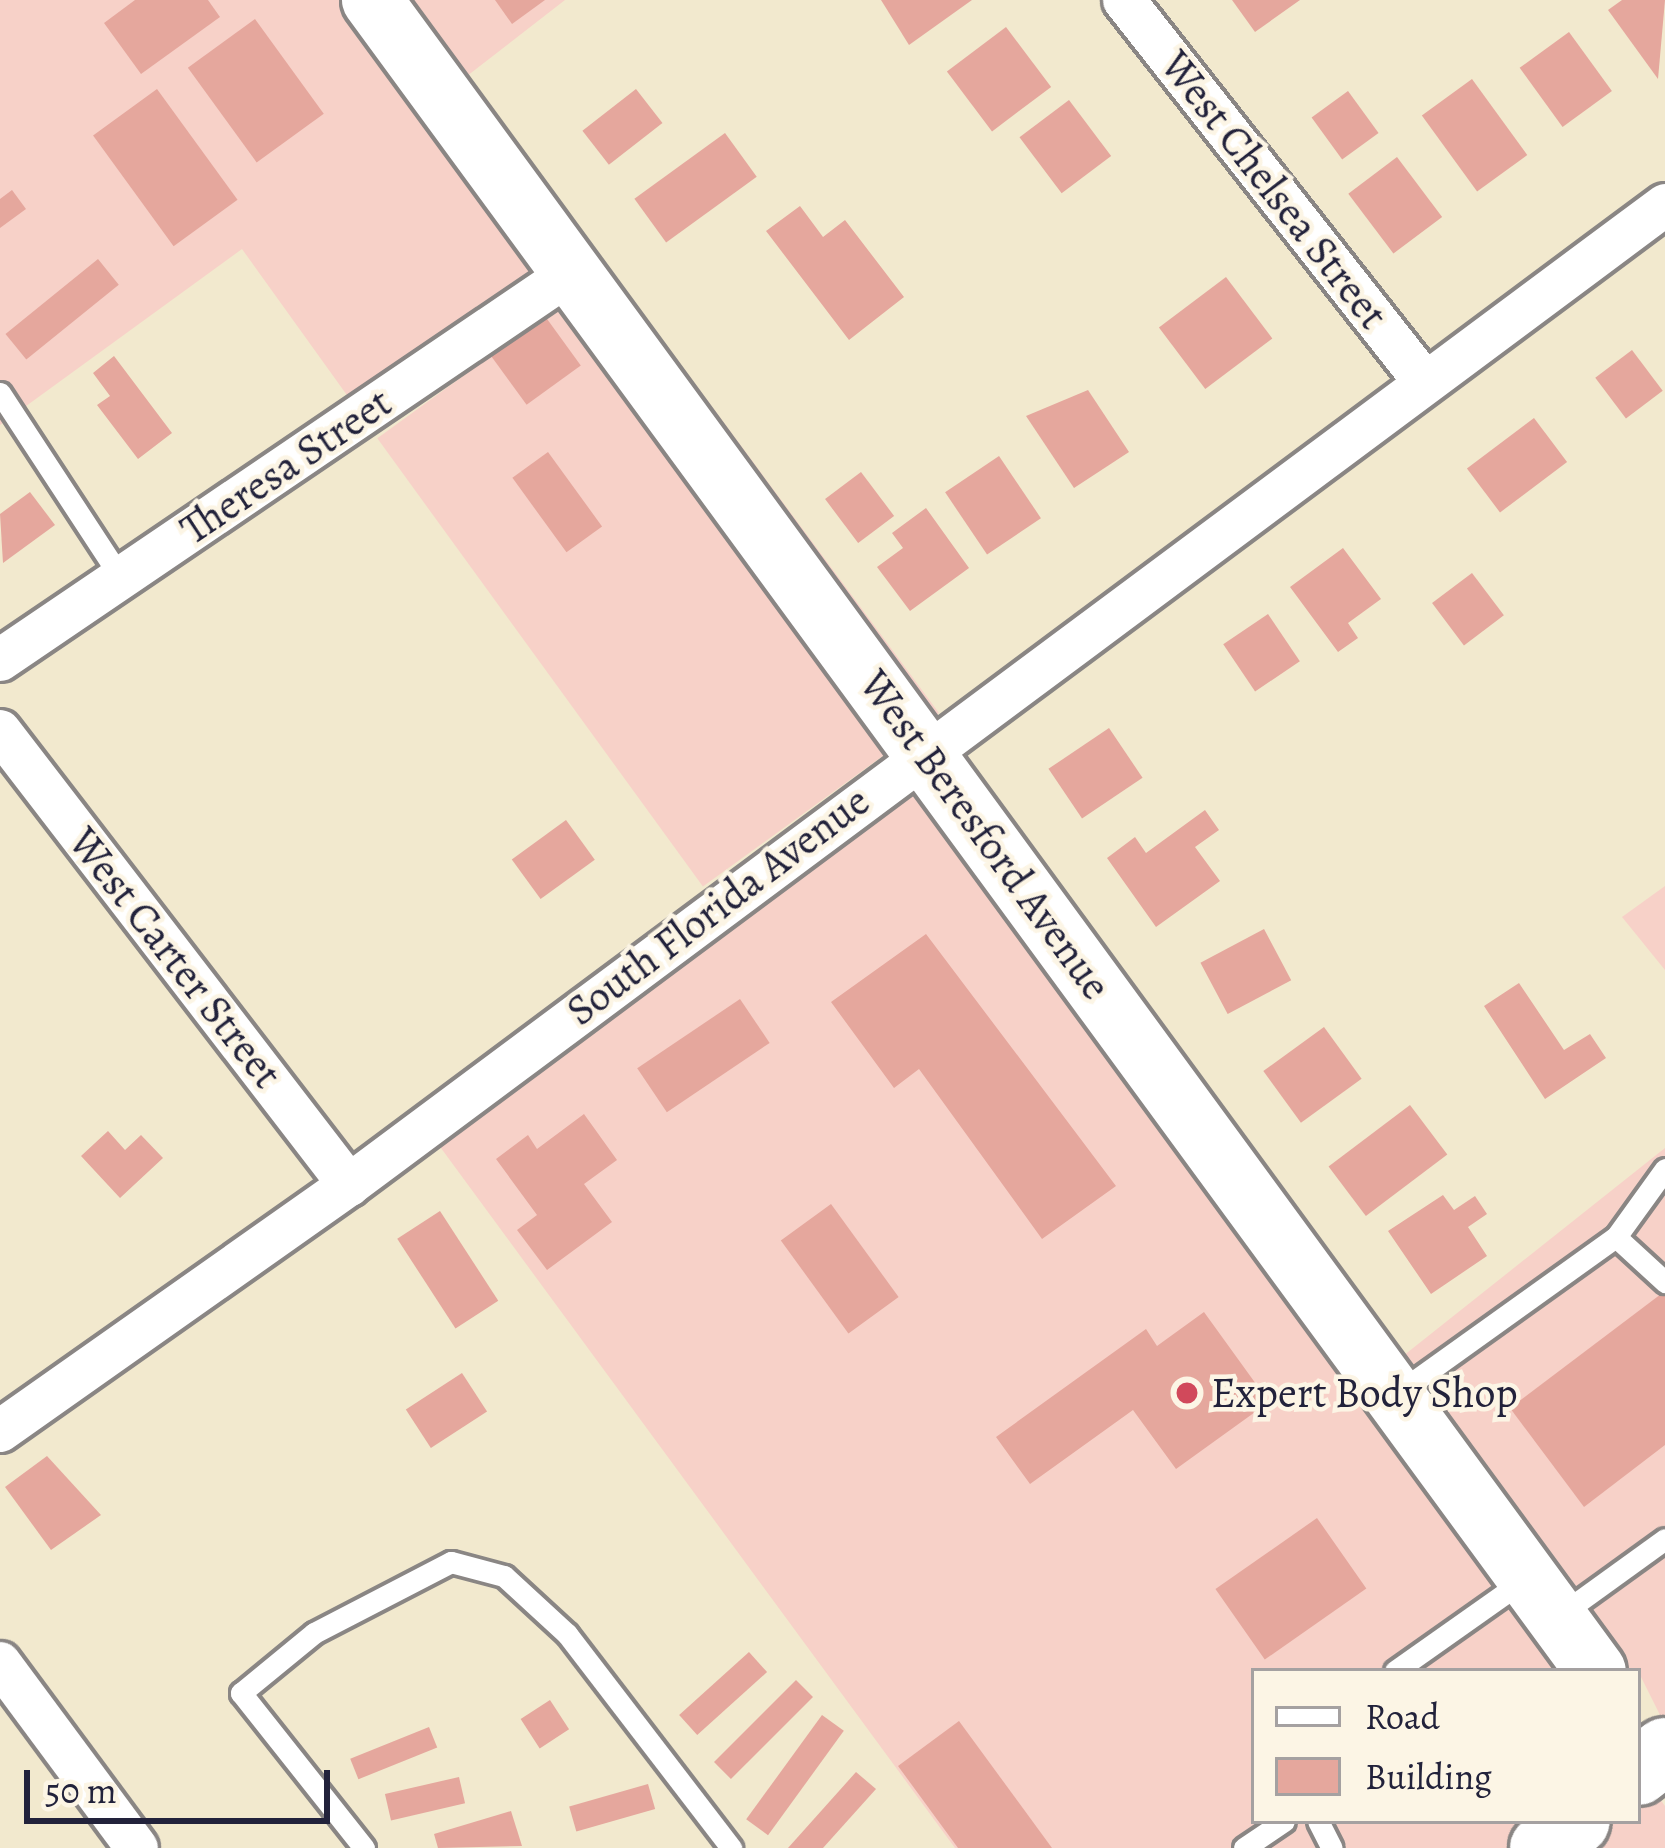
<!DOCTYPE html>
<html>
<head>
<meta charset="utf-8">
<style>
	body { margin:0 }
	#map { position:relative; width:1665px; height:1848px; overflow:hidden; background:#f2e9ce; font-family:Alegreya,serif }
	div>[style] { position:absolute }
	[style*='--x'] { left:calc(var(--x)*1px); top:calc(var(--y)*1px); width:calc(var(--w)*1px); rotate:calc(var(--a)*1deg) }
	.built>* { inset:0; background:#f7d1c8; transform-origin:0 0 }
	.building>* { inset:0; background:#e5a79d; transform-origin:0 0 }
	.roads { filter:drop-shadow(3px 0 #8a8684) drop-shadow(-3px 0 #8a8684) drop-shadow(0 3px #8a8684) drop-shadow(0 -3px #8a8684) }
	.lane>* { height:21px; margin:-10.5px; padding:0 10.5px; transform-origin:10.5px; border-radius:10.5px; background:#fff }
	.street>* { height:42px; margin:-21px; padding:0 21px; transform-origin:21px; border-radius:21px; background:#fff }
	.secondary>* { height:60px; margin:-30px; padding:0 30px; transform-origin:30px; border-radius:30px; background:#fff }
	.primary>* { height:66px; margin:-33px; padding:0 33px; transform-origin:33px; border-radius:33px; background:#fff }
	.dots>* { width:33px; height:33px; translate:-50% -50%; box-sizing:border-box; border:6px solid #fcf5e5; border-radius:50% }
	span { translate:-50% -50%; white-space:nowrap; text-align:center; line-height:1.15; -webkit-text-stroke:9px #fcf5e5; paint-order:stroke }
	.street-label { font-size:42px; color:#22223b }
	.poi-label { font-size:42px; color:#22223b }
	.left { translate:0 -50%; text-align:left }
	.legend { position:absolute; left:1251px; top:1668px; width:390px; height:156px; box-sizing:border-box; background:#fcf5e5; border:3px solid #a5a1a1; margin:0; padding:15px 21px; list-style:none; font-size:36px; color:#22223b }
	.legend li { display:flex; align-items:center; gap:24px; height:60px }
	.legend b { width:60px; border:3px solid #a5a1a1 }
	.scale { position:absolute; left:24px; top:1770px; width:306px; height:54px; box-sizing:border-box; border:6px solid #22223b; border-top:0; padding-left:15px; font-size:36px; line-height:42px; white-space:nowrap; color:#22223b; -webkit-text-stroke:9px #fcf5e5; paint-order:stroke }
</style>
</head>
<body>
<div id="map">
	<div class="built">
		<div style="clip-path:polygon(0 0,343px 0,540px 268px,349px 398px,242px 249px,0 425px)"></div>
		<div style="clip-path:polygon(402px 0,565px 0,467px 76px,939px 713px,930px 719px)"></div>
		<div style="left:565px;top:302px;width:554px;height:232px;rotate:54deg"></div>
		<div style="clip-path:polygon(918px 781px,1566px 1671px,1254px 1671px,1254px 1821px,1543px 1821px,1509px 1848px,955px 1848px,438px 1144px)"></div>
		<div style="clip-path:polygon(1665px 886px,1665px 970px,1622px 917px)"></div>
		<div style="clip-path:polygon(1665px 1148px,1665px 1725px,1638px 1671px,1625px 1671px,1398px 1360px)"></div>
		<div style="clip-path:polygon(1652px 1788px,1665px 1806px,1665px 1848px,1577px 1848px,1610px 1821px,1638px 1821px,1638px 1799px)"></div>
	</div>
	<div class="building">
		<div style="clip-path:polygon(135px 0,208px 0,220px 17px,141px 74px,104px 23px)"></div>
		<div style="clip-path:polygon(495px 0,545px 0,512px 24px)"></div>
		<div style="clip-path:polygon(881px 0,972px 0,909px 45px)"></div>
		<div style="clip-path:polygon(1232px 0,1300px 0,1255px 32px)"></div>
		<div style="clip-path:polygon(1622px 0,1665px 0,1658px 79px,1608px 10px)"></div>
		<div style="left:255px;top:19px;width:117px;height:83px;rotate:54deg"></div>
		<div style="left:1006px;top:27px;width:75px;height:74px;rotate:53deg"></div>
		<div style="left:1569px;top:32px;width:73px;height:61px;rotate:54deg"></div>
		<div style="left:1472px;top:79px;width:94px;height:62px;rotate:54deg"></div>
		<div style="left:157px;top:89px;width:137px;height:79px;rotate:54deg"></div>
		<div style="left:636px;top:89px;width:43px;height:68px;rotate:52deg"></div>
		<div style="left:1348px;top:91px;width:52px;height:45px;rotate:54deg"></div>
		<div style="left:1069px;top:100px;width:70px;height:62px;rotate:53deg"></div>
		<div style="left:725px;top:133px;width:54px;height:112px;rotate:54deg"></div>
		<div style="left:1397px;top:157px;width:75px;height:61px;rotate:53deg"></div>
		<div style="clip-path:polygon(12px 190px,26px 209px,0 228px,0 199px)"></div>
		<div style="clip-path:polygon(800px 206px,823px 237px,845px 220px,904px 297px,849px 340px,766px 231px)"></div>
		<div style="left:98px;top:259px;width:33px;height:119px;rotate:51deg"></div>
		<div style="left:1226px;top:277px;width:77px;height:84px;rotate:53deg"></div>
		<div style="left:542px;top:312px;width:66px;height:67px;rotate:54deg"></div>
		<div style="left:1632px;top:350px;width:51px;height:46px;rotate:53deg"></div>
		<div style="clip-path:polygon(114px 356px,172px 433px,138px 459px,97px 405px,110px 396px,93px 373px)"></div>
		<div style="clip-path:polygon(1088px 390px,1129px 452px,1074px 488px,1026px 416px)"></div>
		<div style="left:1534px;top:418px;width:55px;height:84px;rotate:53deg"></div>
		<div style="left:548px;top:452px;width:92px;height:44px;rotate:54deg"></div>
		<div style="left:999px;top:456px;width:75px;height:65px;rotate:56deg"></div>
		<div style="left:861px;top:472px;width:55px;height:45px;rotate:53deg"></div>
		<div style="clip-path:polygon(30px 492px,55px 525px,3px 563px,0 514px)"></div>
		<div style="clip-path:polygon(926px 508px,969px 568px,910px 611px,877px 567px,903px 548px,892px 533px)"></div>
		<div style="clip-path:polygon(1343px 548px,1381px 599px,1348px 623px,1358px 638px,1338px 652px,1290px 587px)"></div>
		<div style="left:1472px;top:573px;width:53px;height:50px;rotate:53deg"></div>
		<div style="left:1268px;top:614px;width:57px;height:54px;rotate:56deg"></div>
		<div style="left:1109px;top:728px;width:60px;height:73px;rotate:56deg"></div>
		<div style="clip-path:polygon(1205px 810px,1219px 830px,1195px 847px,1220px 881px,1156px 927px,1107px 858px,1135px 837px,1146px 853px)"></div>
		<div style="left:566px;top:820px;width:49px;height:67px;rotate:54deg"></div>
		<div style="left:1264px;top:929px;width:58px;height:72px;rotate:62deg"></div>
		<div style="clip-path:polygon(926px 934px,1116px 1186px,1042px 1239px,919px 1069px,894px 1088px,831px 1002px)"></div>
		<div style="clip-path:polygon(1519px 983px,1564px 1050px,1590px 1034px,1606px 1058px,1545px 1099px,1484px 1006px)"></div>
		<div style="left:740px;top:999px;width:53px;height:124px;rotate:56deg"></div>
		<div style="left:1324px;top:1027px;width:64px;height:75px;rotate:54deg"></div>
		<div style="left:1410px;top:1105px;width:62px;height:102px;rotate:53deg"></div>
		<div style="clip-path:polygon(584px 1114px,617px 1160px,584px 1184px,612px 1222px,547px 1270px,517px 1230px,537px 1215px,496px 1159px,528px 1135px,537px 1149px)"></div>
		<div style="clip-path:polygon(108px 1131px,125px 1150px,141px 1135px,163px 1158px,120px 1198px,81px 1156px)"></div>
		<div style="clip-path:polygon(1443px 1195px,1454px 1210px,1475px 1196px,1487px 1214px,1468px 1227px,1487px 1256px,1431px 1294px,1388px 1231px)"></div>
		<div style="left:831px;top:1204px;width:115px;height:62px;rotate:54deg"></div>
		<div style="left:440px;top:1211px;width:107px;height:51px;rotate:57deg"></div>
		<div style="clip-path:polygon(1665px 1291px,1665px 1445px,1584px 1507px,1510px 1408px)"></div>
		<div style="clip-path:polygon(1204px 1312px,1269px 1402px,1176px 1469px,1133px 1410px,1030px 1484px,996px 1437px,1146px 1329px,1157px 1346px)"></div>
		<div style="left:462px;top:1373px;width:46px;height:67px;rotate:57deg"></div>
		<div style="clip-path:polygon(47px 1456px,101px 1515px,51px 1550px,5px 1487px)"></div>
		<div style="left:1317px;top:1518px;width:86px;height:124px;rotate:55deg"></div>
		<div style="left:749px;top:1652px;width:27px;height:94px;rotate:48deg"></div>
		<div style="left:796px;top:1680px;width:24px;height:116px;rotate:45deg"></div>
		<div style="left:550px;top:1700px;width:35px;height:35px;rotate:57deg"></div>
		<div style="left:822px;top:1715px;width:27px;height:129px;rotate:36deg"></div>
		<div style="clip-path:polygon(959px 1721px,1052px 1848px,958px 1848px,898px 1766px)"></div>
		<div style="left:429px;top:1727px;width:22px;height:85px;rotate:68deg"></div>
		<div style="clip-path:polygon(856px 1772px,876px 1789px,823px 1848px,788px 1848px)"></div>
		<div style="left:459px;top:1777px;width:27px;height:76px;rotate:77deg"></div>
		<div style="left:648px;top:1784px;width:26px;height:82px;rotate:74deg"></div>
		<div style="clip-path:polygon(511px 1811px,522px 1846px,438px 1848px,434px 1834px)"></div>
	</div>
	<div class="roads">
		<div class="lane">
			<div style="--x:0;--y:393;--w:221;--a:56.8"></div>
			<div style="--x:1665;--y:1169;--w:84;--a:125.8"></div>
			<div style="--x:1616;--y:1237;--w:67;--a:42.6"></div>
			<div style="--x:1395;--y:1395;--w:272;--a:-35.6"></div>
			<div style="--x:1557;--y:1617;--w:133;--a:-35.8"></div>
			<div style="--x:1395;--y:1671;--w:161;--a:-35.2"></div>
			<div style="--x:1318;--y:1821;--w:30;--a:63"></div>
			<div style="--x:364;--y:1848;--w:198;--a:-128.4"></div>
			<div style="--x:241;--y:1693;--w:94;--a:-39.4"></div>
			<div style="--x:314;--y:1633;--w:154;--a:-27.4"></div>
			<div style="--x:451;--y:1562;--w:55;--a:14.8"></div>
			<div style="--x:504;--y:1576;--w:86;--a:42.6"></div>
			<div style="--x:567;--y:1634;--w:270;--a:52.5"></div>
			<div style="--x:1244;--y:1848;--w:48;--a:-34"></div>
		</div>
		<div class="street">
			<div style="--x:1124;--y:0;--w:485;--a:51.8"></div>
			<div style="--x:0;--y:660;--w:691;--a:-34.15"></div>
			<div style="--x:0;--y:731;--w:573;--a:52.45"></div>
			<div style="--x:0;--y:1431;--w:427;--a:-35.2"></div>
			<div style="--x:349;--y:1185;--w:1641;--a:-36.67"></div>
			<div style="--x:0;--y:1663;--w:230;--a:53.5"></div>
		</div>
		<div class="secondary">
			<div style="--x:372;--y:0;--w:2071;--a:53.78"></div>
		</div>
		<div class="primary">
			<div style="--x:1638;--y:1772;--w:34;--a:-38"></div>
			<div style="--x:1543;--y:1848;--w:43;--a:-38.5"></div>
		</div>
	</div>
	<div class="dots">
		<div style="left:1187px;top:1393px;background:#d1495b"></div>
	</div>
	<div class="street-label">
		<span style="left:1274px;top:190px;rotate:52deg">West Chelsea Street</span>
		<span style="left:286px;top:466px;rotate:-34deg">Theresa Street</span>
		<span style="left:985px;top:835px;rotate:54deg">West Beresford Avenue</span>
		<span style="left:718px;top:906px;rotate:-37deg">South Florida Avenue</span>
		<span style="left:175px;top:958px;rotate:52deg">West Carter Street</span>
	</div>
	<div class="poi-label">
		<span class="left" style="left:1211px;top:1393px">Expert Body Shop</span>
	</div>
	<ul class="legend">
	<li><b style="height:15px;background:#fff"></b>Road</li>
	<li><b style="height:33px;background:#e5a79d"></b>Building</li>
	</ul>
	<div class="scale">50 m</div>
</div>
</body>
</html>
